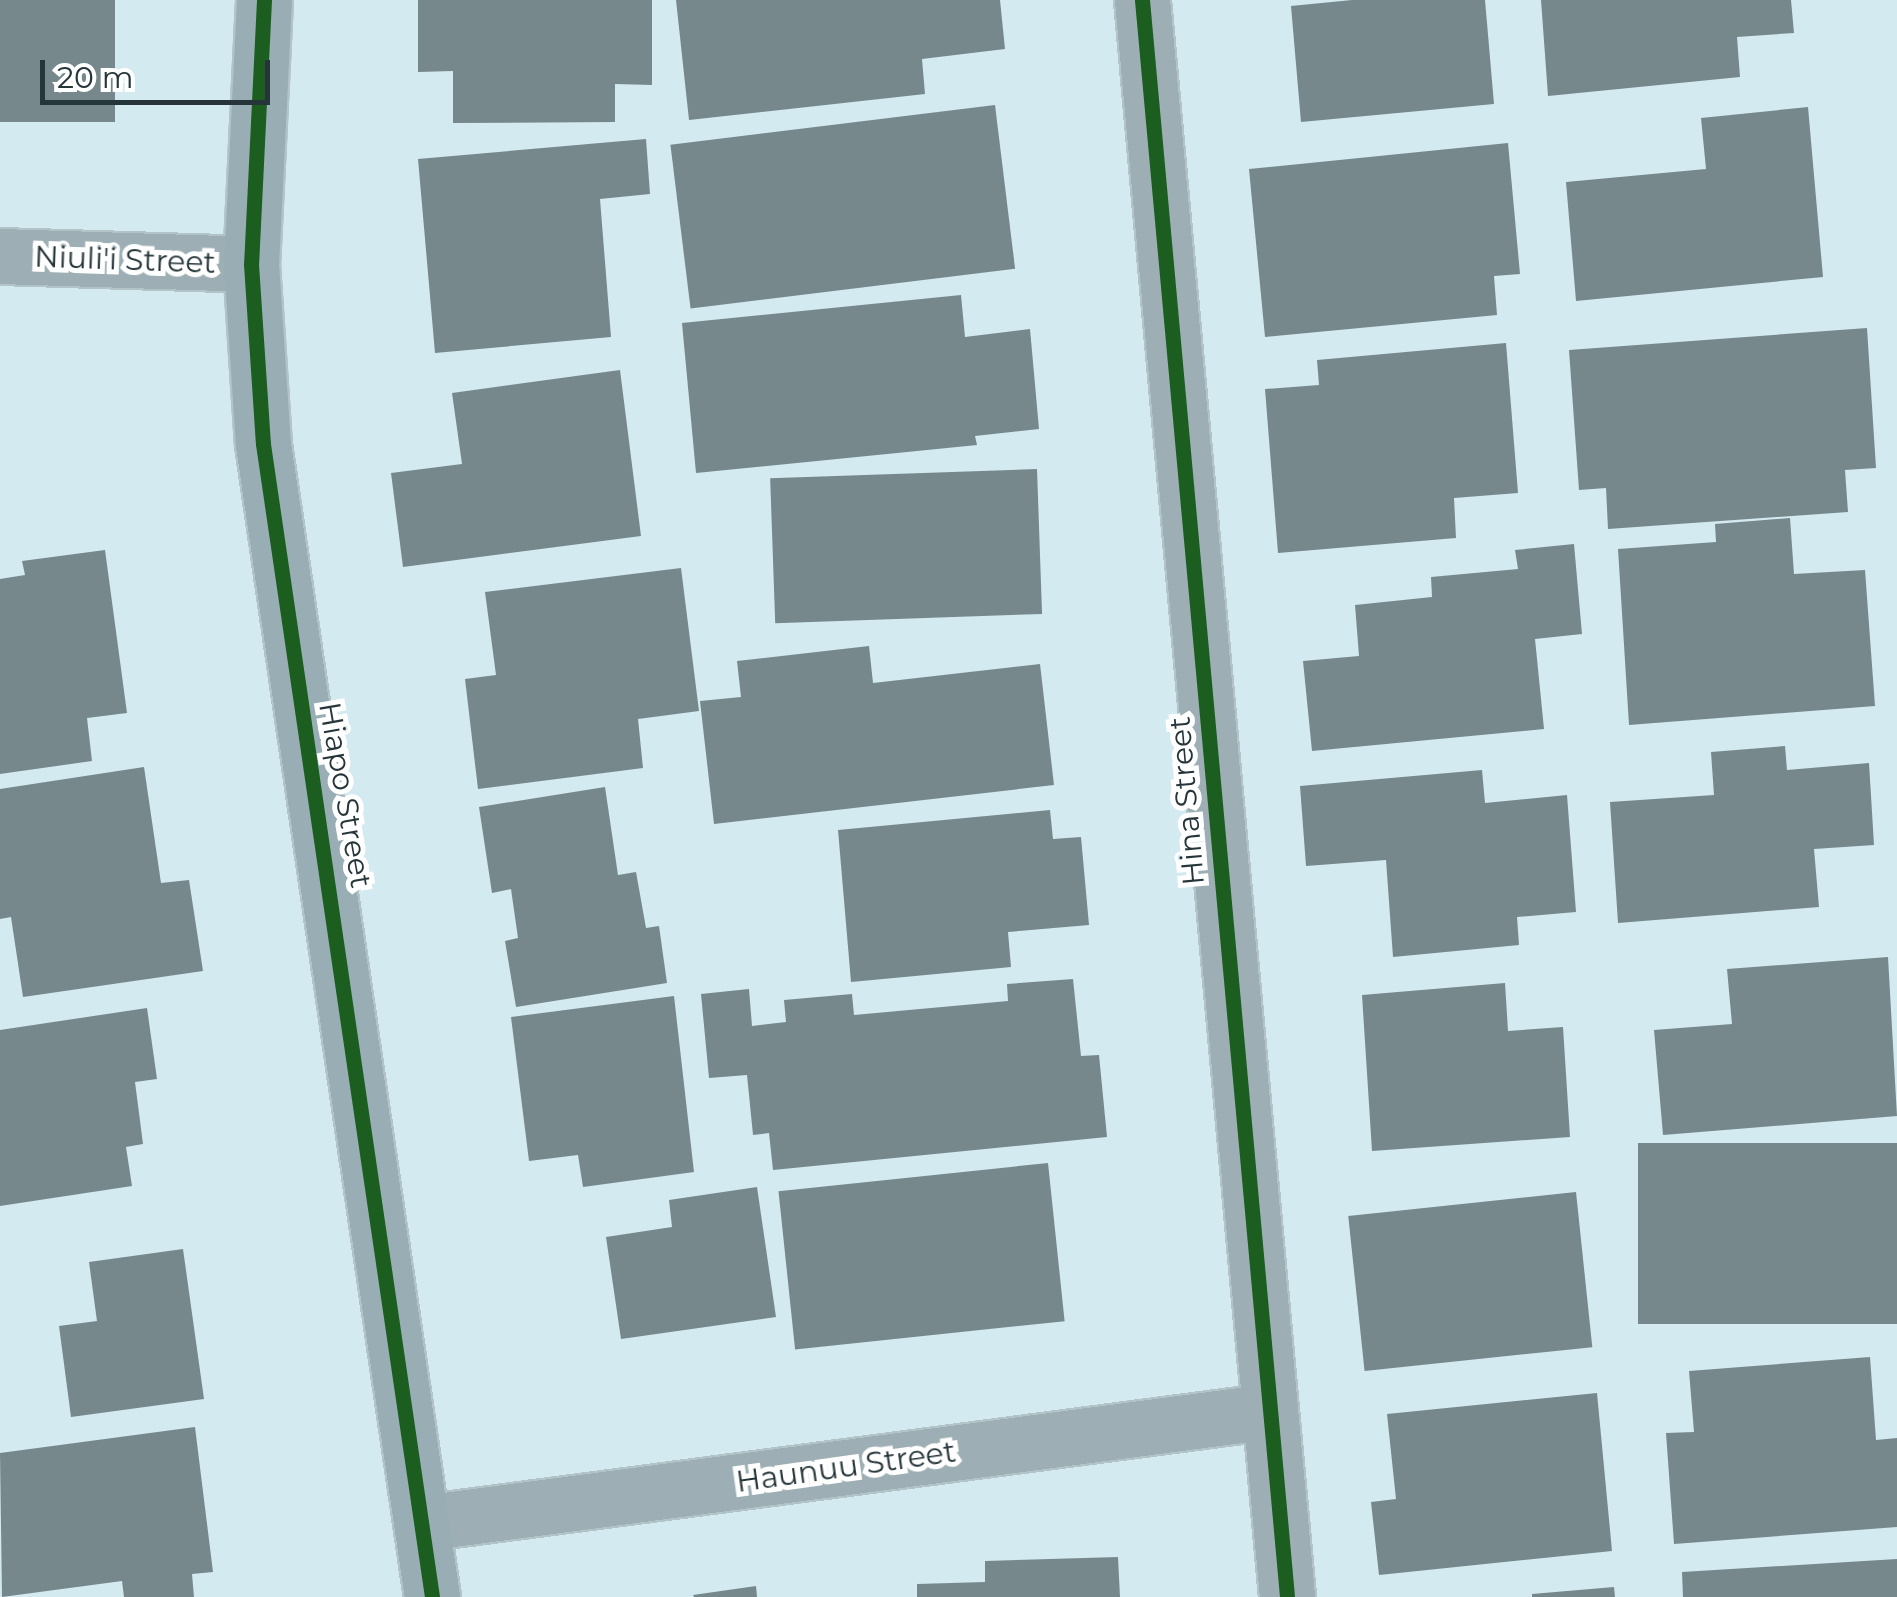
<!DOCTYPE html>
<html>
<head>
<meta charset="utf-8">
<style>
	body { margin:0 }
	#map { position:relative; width:1897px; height:1597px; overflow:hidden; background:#d3eaf0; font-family:Montserrat,sans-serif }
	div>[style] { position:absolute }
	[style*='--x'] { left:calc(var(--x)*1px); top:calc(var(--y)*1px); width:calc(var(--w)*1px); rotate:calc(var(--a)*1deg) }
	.building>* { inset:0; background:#76888c; transform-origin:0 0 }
	.roads { filter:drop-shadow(2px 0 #b3c4c9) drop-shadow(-2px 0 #b3c4c9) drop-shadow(0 2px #b3c4c9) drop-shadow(0 -2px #b3c4c9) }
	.street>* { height:55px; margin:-27.5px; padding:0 27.5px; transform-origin:27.5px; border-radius:27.5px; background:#9dafb4 }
	.secondary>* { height:55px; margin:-27.5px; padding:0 27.5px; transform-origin:27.5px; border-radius:27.5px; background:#98aeb4 }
	.cycleway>* { height:15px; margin:-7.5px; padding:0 7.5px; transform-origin:7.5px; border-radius:7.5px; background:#1b5e20 }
	span { translate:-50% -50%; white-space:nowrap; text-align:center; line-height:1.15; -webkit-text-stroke:10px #fff; paint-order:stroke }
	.street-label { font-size:30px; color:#253539 }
	.scale { position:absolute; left:40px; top:60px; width:230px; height:45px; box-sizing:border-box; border:5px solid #253539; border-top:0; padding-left:12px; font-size:30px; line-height:35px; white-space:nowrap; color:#253539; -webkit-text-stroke:8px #fff; paint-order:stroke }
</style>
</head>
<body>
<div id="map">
	<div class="building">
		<div style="left:0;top:0;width:115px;height:122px"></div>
		<div style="clip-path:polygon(418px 0,652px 0,652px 85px,615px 84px,615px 122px,453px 123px,453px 71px,418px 72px)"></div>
		<div style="clip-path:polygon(676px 0,1000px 0,1005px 49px,922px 59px,925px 94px,689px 120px)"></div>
		<div style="clip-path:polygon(1352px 0,1485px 0,1494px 104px,1301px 122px,1291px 6px)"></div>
		<div style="clip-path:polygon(1541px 0,1791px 0,1794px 33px,1737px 37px,1740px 77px,1548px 96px)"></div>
		<div style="left:995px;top:105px;width:165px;height:327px;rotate:83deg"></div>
		<div style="clip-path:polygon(1808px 107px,1823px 277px,1576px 301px,1566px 182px,1706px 169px,1701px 118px)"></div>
		<div style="clip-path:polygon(646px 139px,650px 194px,600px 199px,611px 337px,435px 353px,418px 159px)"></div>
		<div style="clip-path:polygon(1508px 143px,1520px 274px,1494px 276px,1497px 315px,1265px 337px,1249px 169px)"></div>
		<div style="clip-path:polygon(961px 295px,965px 337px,1030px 329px,1039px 429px,975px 436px,977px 445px,696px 473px,682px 323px)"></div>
		<div style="clip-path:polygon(1867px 328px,1876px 468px,1845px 470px,1848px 512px,1608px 529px,1606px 488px,1579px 490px,1569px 350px)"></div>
		<div style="clip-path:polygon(1506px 343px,1518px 493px,1454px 498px,1456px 538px,1278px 553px,1265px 389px,1319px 385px,1317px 360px)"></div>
		<div style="clip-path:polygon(620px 370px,641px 536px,403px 567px,391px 473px,462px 464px,452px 393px)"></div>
		<div style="left:1037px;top:469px;width:145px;height:267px;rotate:88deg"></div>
		<div style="clip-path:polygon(1790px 518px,1794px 574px,1865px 570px,1875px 706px,1629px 725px,1618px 549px,1716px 542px,1715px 524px)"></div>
		<div style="clip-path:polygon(1574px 544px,1582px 634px,1535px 639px,1544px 729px,1312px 751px,1303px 661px,1359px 656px,1355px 605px,1432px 597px,1431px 577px,1518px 569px,1515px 550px)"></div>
		<div style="clip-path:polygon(105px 550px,127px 713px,87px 718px,92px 761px,0 774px,0 579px,25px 575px,22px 561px)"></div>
		<div style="clip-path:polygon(681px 568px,699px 711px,638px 719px,643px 768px,478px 789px,465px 679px,496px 675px,485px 592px)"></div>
		<div style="clip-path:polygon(869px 646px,873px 683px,1040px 664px,1054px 785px,714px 824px,700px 701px,741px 697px,737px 661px)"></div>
		<div style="clip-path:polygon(1785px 746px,1787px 770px,1869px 763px,1874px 845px,1814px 849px,1819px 907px,1618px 923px,1610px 802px,1714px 795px,1711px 752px)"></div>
		<div style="clip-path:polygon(144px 767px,161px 883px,189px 880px,203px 971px,23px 997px,11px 917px,0 919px,0 789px)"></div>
		<div style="clip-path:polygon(1482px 770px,1485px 803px,1567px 795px,1576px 912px,1517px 917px,1519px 945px,1393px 957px,1386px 860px,1306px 866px,1300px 786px)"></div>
		<div style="clip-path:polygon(605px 787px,618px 875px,636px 872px,646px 928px,659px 926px,667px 983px,516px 1007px,505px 941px,518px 938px,511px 889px,492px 893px,479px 807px)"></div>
		<div style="clip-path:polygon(1050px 810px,1053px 839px,1081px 837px,1089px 925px,1008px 932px,1011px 967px,851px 982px,838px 830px)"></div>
		<div style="clip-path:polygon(1888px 957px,1897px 1116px,1663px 1135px,1654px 1030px,1732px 1024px,1727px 969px)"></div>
		<div style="clip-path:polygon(1073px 979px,1081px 1056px,1099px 1055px,1107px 1137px,773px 1170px,769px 1133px,753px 1135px,747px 1075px,709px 1078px,701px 994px,749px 989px,752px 1026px,786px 1022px,784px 1000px,852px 994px,854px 1015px,1008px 1001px,1007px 984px)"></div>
		<div style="clip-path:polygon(1505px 983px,1508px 1031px,1563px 1027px,1570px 1137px,1372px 1151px,1362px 995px)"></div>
		<div style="clip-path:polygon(674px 996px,694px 1172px,583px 1187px,578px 1155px,529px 1161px,511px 1017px)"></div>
		<div style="clip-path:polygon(147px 1008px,157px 1079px,135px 1082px,143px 1144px,126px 1147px,132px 1186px,0 1206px,0 1030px)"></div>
		<div style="left:1897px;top:1143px;width:181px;height:259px;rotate:90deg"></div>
		<div style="left:1048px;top:1163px;width:159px;height:271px;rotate:84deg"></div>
		<div style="clip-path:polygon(757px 1187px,776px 1317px,621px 1339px,606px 1237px,672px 1227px,669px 1200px)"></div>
		<div style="left:1576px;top:1192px;width:156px;height:229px;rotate:84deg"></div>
		<div style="clip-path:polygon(183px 1249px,204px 1399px,71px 1417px,59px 1326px,97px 1321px,89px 1262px)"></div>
		<div style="clip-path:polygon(1870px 1357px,1876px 1440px,1897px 1438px,1897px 1527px,1674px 1544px,1666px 1433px,1694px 1432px,1689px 1371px)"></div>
		<div style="clip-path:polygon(1597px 1393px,1612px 1551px,1379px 1575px,1371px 1502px,1396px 1499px,1387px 1414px)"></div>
		<div style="clip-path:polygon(195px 1427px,213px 1572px,192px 1574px,194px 1597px,124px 1597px,122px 1581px,2px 1597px,0 1453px)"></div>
		<div style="clip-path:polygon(1118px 1557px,1120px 1597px,917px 1597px,917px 1584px,985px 1582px,985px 1561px)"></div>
		<div style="clip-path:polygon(1897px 1559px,1897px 1597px,1683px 1597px,1682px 1572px)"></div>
		<div style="clip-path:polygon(756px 1586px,757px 1597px,694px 1597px,693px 1595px)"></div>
		<div style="clip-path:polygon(1614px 1587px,1615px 1597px,1532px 1597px,1532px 1594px)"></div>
	</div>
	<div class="roads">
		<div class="street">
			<div style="--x:1142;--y:0;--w:1604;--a:84.81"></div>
			<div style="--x:0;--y:256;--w:251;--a:1.8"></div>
			<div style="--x:422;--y:1523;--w:855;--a:-7.52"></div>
		</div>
		<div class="secondary">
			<div style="--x:264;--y:0;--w:264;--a:92.8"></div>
			<div style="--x:251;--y:264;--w:180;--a:86.2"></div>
			<div style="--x:263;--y:444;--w:1165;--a:81.66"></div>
		</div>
	</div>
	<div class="cycleway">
		<div style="--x:264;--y:0;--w:264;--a:92.8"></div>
		<div style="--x:251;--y:264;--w:180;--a:86.2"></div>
		<div style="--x:263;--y:444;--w:1165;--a:81.66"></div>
		<div style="--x:1142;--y:0;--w:1604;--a:84.81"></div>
	</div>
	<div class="street-label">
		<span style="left:125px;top:260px;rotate:2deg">Niuli'i Street</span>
		<span style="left:345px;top:795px;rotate:80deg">Hiapo Street</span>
		<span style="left:1187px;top:801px;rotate:-95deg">Hina Street</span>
		<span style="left:846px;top:1467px;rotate:-8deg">Haunuu Street</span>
	</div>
	<div class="scale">20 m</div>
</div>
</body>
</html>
